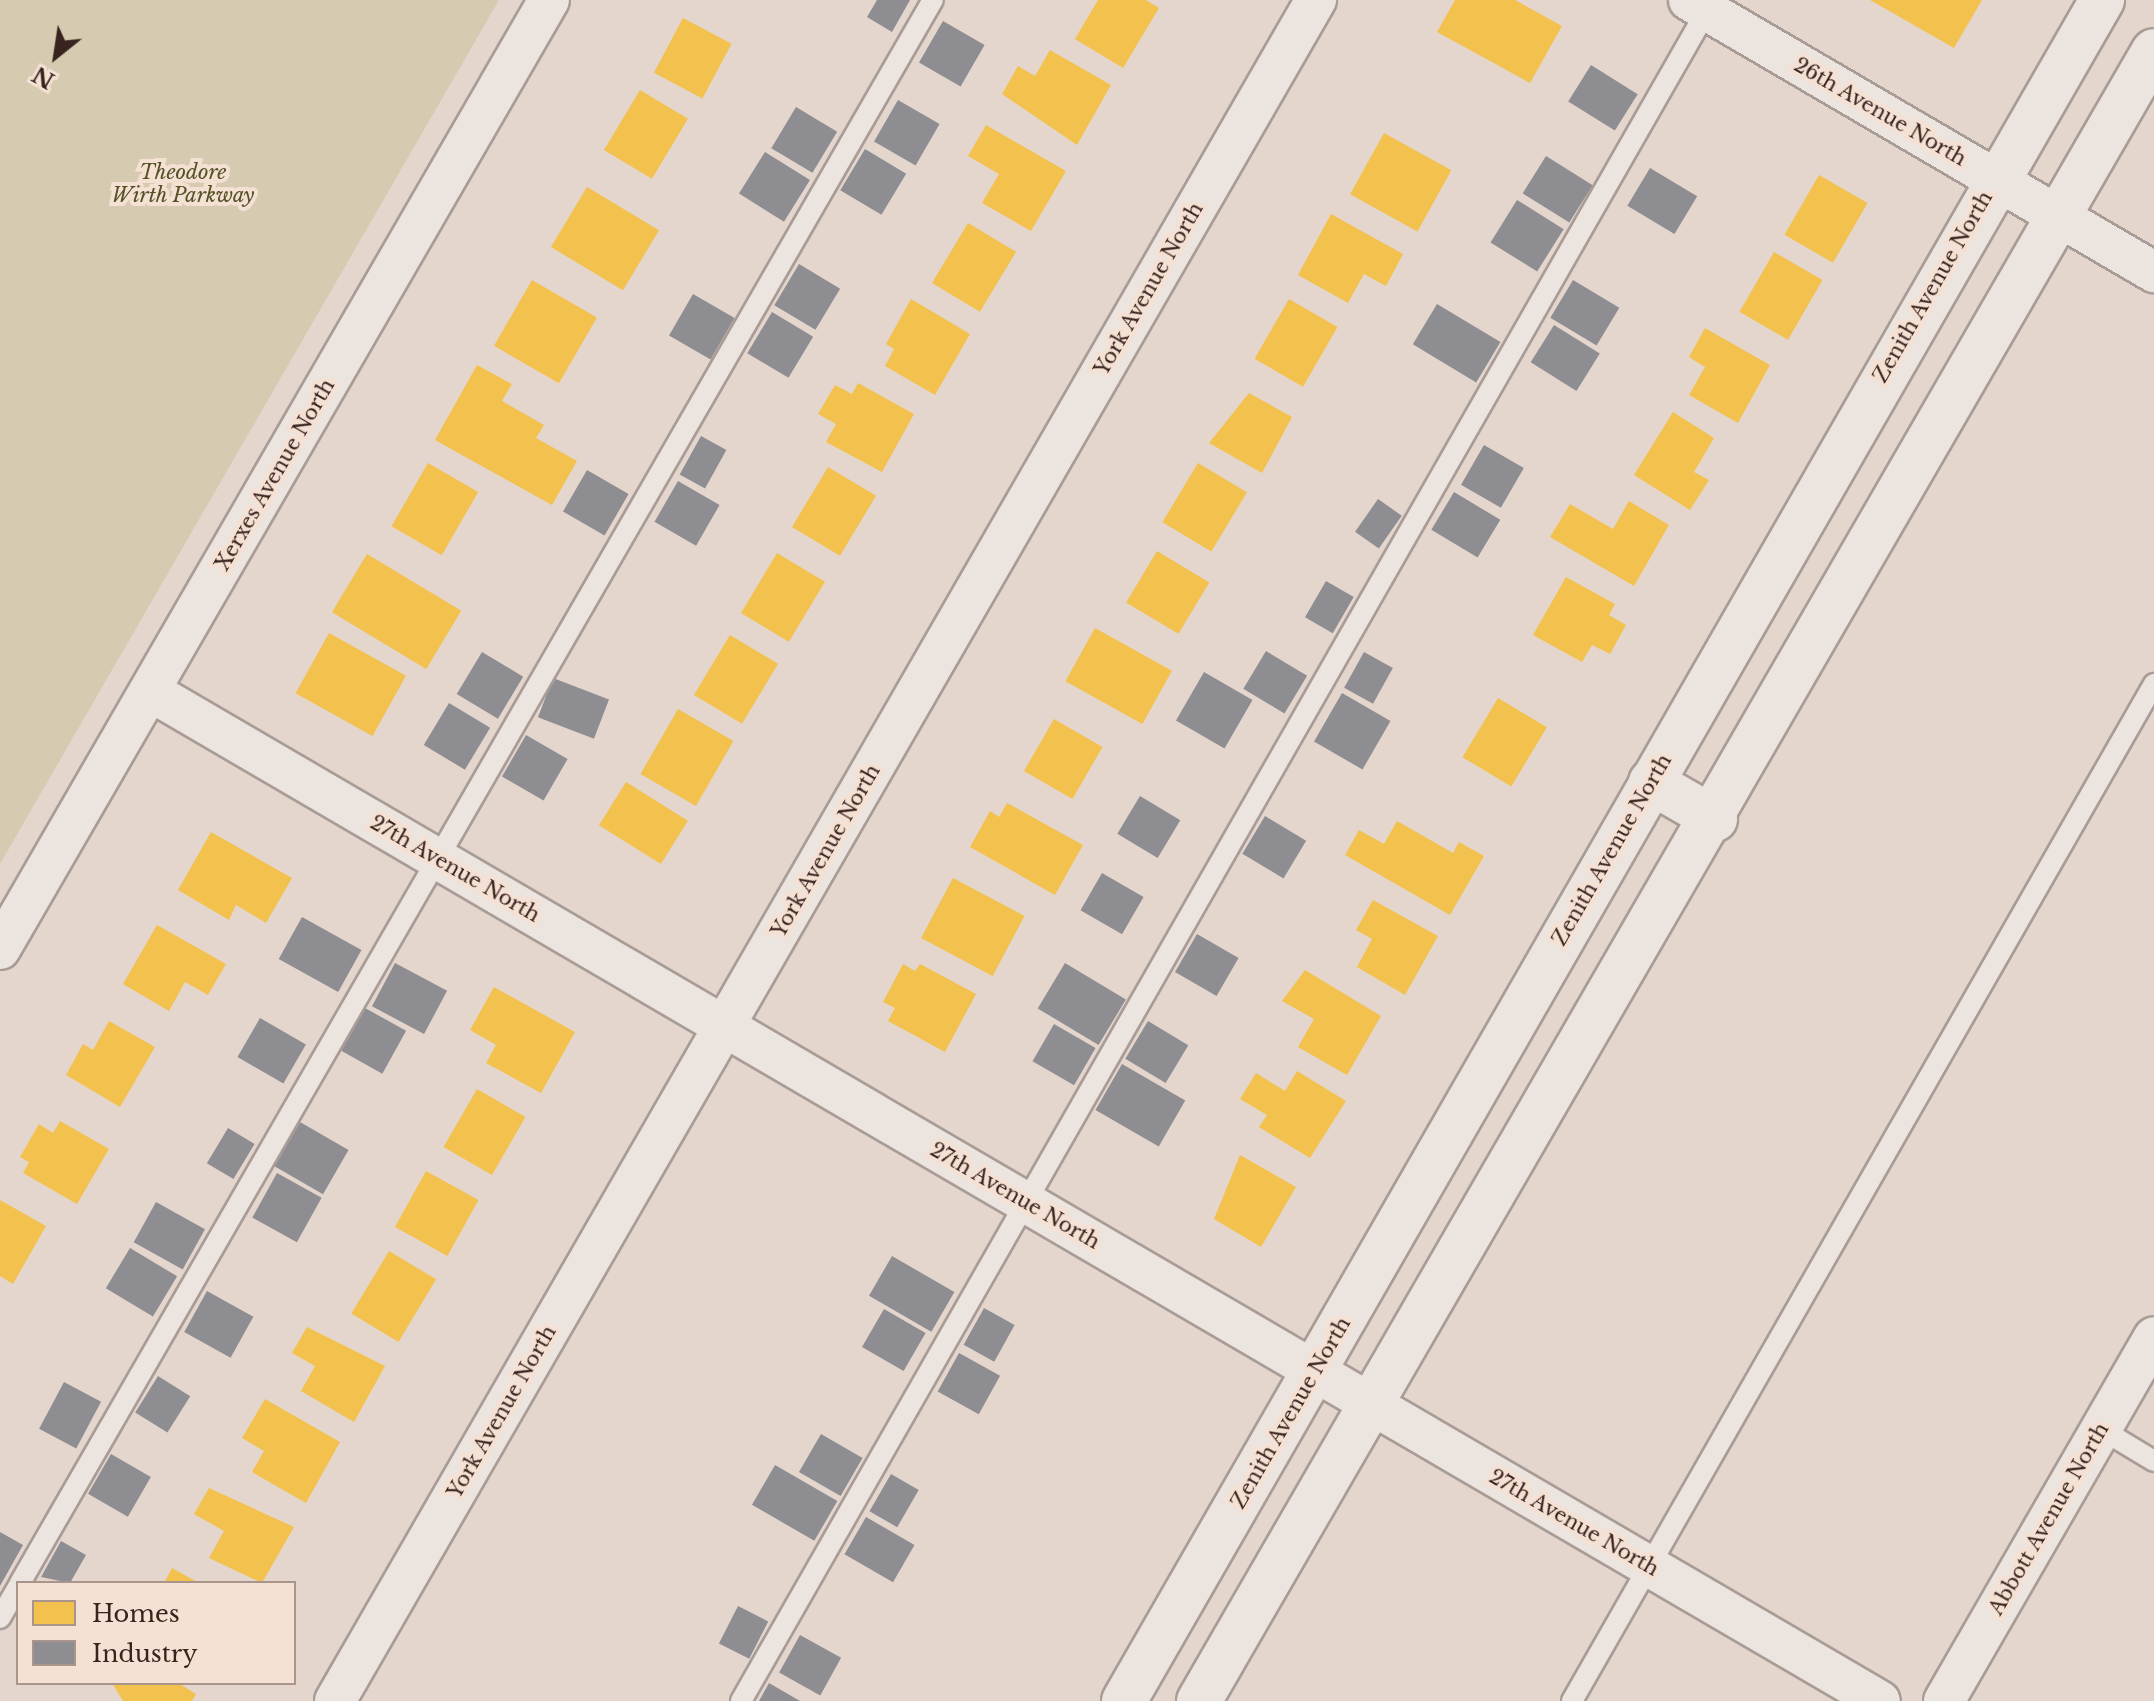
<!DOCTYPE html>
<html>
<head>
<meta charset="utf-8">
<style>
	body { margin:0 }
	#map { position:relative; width:2154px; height:1701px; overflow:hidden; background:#e4d6cd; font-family:"Libre Baskerville",serif }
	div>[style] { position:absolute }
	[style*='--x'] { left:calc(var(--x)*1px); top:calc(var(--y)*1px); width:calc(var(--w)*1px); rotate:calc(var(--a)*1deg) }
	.green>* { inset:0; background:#d6cbb0 }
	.homes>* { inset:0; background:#f2c14e; transform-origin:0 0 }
	.industry>* { inset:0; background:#8d8d92; transform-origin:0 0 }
	.roads { filter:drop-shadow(2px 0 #a99c96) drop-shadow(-2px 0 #a99c96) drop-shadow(0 2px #a99c96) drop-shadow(0 -2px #a99c96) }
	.service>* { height:20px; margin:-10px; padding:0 10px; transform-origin:10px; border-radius:10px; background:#ece4df }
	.minor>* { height:40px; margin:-20px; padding:0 20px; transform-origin:20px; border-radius:20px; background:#ece4df }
	.tertiary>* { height:44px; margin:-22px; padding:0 22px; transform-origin:22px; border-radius:22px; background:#ece4df }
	span { translate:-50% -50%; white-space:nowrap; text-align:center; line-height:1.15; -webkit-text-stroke:8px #f5e1d3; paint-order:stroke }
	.street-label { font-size:20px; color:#38231f }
	.park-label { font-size:20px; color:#535126; font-style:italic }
	.legend { position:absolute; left:16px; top:1581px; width:280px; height:104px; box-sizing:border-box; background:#f5e1d3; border:2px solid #a9958b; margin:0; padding:10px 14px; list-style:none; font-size:24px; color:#38231f }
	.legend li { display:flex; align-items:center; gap:16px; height:40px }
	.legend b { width:40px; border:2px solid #a9958b }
	.north { position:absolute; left:16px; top:16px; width:80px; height:80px; -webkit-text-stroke:6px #f5e1d3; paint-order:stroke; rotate:210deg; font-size:22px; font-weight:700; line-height:32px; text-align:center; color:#38231f }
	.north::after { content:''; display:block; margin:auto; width:28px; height:36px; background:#38231f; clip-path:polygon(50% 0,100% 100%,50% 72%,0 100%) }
</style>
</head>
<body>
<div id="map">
	<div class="green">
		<div style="clip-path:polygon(0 0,499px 0,0 864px)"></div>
	</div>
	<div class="homes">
		<div style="clip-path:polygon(1098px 0,1146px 0,1159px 8px,1123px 68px,1075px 39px)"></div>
		<div style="clip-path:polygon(1455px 0,1515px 0,1562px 26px,1530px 83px,1437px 32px)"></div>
		<div style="clip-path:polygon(1870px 0,1982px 0,1954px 48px)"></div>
		<div style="left:683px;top:18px;width:55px;height:62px;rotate:28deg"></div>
		<div style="clip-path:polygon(1050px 50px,1111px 85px,1077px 145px,1002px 94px,1018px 66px,1035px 76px)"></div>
		<div style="left:640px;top:90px;width:56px;height:70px;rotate:31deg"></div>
		<div style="clip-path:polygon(986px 125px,1066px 171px,1031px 231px,982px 203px,999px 174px,968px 156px)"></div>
		<div style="left:1384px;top:133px;width:77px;height:70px;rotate:29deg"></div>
		<div style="left:1819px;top:175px;width:56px;height:69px;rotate:30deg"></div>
		<div style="left:587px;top:187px;width:84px;height:70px;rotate:31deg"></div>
		<div style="clip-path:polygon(1331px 214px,1403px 254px,1386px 286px,1364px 274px,1348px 303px,1298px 275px)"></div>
		<div style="left:968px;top:223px;width:56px;height:70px;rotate:31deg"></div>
		<div style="left:1774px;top:252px;width:56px;height:69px;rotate:30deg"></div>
		<div style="left:532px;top:280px;width:75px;height:76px;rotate:30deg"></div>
		<div style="clip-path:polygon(911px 299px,970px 334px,935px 395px,885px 366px,894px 349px,886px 344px)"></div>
		<div style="left:1289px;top:299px;width:56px;height:69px;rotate:30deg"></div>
		<div style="clip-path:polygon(1705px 328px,1770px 365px,1738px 423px,1689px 395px,1705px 367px,1689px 357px)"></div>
		<div style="clip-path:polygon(477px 365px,512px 384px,502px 401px,544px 425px,536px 438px,577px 461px,552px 505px,435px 440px)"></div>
		<div style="clip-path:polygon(858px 383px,914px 414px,882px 472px,826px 442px,836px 424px,818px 414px,835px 385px,852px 394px)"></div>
		<div style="clip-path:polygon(1249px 393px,1292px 417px,1262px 473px,1209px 443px)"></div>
		<div style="clip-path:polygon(1673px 412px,1714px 438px,1694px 472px,1709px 480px,1690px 510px,1634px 475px)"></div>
		<div style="left:428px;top:463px;width:58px;height:73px;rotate:30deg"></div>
		<div style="left:1198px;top:463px;width:57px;height:69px;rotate:31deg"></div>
		<div style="left:828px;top:467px;width:56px;height:70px;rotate:31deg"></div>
		<div style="clip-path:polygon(1629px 501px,1669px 525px,1634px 586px,1550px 537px,1570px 504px,1613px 529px)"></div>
		<div style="left:1157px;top:551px;width:61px;height:60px;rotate:31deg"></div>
		<div style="left:777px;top:553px;width:56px;height:70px;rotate:31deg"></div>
		<div style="left:367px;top:554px;width:110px;height:68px;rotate:31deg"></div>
		<div style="clip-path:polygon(1566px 577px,1615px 604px,1609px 615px,1626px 625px,1610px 654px,1592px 645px,1582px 662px,1533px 635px)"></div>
		<div style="left:1095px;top:628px;width:88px;height:61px;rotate:29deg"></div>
		<div style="left:329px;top:633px;width:88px;height:69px;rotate:29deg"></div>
		<div style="left:730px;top:635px;width:56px;height:70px;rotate:31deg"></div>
		<div style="left:1498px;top:698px;width:57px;height:69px;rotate:31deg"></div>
		<div style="left:678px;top:709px;width:64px;height:75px;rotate:30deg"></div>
		<div style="left:1054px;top:719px;width:56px;height:60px;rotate:30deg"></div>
		<div style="left:626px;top:782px;width:73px;height:51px;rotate:32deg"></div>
		<div style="clip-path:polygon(1007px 803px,1083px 845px,1055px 895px,970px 847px,990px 811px,999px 817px)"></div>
		<div style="clip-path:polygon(1397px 821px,1453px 853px,1459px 842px,1484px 856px,1450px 915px,1345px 855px,1359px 830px,1384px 844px)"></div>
		<div style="clip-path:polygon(211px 832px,292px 878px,266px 923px,236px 905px,229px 920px,178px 890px)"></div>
		<div style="left:953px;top:878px;width:81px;height:68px;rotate:28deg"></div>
		<div style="clip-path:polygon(1373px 900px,1438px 936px,1405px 995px,1357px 967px,1372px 939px,1356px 930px)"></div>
		<div style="clip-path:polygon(157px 925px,226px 964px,208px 995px,185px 982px,169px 1011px,123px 984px)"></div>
		<div style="clip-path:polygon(903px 964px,915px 971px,920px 964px,976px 994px,945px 1052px,888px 1021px,895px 1008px,883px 1002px)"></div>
		<div style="clip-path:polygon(1305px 970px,1381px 1016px,1347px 1075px,1298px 1047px,1314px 1019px,1282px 1001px)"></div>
		<div style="clip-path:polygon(494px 987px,575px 1032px,541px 1093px,486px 1063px,496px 1045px,470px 1030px)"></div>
		<div style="clip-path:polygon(109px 1021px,155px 1047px,120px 1107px,66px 1075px,83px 1044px,93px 1050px)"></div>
		<div style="clip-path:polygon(1297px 1071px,1346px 1101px,1310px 1158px,1259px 1127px,1267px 1115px,1240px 1099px,1256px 1073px,1285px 1091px)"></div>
		<div style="left:477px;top:1089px;width:56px;height:67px;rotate:30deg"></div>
		<div style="clip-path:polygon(60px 1121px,109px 1149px,77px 1204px,23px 1173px,29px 1162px,20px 1157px,39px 1124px,53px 1133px)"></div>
		<div style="clip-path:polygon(1240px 1155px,1296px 1187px,1261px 1247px,1214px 1219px)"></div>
		<div style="left:426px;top:1171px;width:60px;height:64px;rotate:29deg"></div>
		<div style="clip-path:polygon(0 1200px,46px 1226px,13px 1284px,0 1276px)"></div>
		<div style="left:389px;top:1251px;width:55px;height:73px;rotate:31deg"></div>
		<div style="clip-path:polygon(307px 1327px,385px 1366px,354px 1422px,301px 1391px,315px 1366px,292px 1353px)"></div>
		<div style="clip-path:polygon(265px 1399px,340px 1442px,306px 1503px,252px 1472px,264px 1451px,242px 1438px)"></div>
		<div style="clip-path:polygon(209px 1488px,294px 1527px,262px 1583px,209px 1558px,224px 1531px,194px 1514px)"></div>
		<div style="clip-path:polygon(172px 1568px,199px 1583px,164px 1583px)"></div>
		<div style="clip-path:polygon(112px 1683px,178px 1683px,196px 1694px,192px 1701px,123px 1701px)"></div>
	</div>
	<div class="industry">
		<div style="clip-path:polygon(877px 0,910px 0,892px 32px,867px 17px)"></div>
		<div style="left:943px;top:21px;width:48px;height:48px;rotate:30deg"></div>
		<div style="left:1591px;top:65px;width:55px;height:43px;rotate:32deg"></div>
		<div style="left:898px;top:100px;width:48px;height:48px;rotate:30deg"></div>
		<div style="left:796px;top:107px;width:48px;height:48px;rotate:31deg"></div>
		<div style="left:865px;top:149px;width:48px;height:48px;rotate:31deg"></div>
		<div style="left:765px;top:152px;width:53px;height:49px;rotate:32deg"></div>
		<div style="left:1546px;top:156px;width:55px;height:44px;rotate:32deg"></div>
		<div style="left:1650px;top:168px;width:55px;height:44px;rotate:31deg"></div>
		<div style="left:1517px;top:200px;width:55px;height:50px;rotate:32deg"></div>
		<div style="left:799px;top:264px;width:48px;height:48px;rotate:31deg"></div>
		<div style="left:1573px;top:280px;width:54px;height:44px;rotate:31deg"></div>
		<div style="left:693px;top:294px;width:48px;height:48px;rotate:30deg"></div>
		<div style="left:1437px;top:304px;width:74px;height:47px;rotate:31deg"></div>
		<div style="left:772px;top:312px;width:48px;height:48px;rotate:31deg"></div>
		<div style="left:1554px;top:325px;width:54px;height:44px;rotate:32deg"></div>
		<div style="left:701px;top:436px;width:29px;height:44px;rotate:29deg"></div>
		<div style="left:1484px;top:445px;width:46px;height:46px;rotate:30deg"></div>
		<div style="left:587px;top:470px;width:48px;height:48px;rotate:30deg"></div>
		<div style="left:678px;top:481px;width:48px;height:47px;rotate:30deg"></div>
		<div style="left:1454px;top:492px;width:54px;height:44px;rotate:31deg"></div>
		<div style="left:1378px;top:499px;width:29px;height:40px;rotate:35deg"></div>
		<div style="left:1326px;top:581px;width:32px;height:42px;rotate:30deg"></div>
		<div style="left:1266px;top:651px;width:48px;height:44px;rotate:31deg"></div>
		<div style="left:482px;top:652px;width:48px;height:49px;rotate:31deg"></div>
		<div style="left:1364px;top:652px;width:33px;height:41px;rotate:29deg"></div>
		<div style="left:1204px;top:672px;width:56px;height:56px;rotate:30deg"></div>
		<div style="left:553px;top:678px;width:60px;height:42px;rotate:21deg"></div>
		<div style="left:1342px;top:693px;width:56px;height:56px;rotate:30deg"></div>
		<div style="left:449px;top:703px;width:48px;height:49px;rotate:31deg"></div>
		<div style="left:526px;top:735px;width:48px;height:48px;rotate:30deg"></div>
		<div style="left:1140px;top:796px;width:47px;height:44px;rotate:31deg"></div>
		<div style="left:1265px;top:816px;width:48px;height:44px;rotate:31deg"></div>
		<div style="left:1102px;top:873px;width:48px;height:43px;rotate:30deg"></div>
		<div style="left:302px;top:917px;width:68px;height:48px;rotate:29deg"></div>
		<div style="left:1197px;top:934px;width:48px;height:44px;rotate:30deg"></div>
		<div style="left:395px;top:963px;width:59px;height:49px;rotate:28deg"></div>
		<div style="left:1065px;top:963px;width:71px;height:53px;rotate:31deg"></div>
		<div style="left:365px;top:1008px;width:47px;height:49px;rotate:29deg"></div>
		<div style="left:260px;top:1018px;width:53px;height:45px;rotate:30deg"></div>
		<div style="left:1148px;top:1021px;width:47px;height:44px;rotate:31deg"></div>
		<div style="left:1054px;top:1024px;width:48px;height:43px;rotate:30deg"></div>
		<div style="left:1122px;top:1064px;width:73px;height:53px;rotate:30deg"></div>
		<div style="left:300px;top:1122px;width:56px;height:51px;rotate:30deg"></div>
		<div style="left:228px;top:1128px;width:31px;height:41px;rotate:31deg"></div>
		<div style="left:277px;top:1173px;width:51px;height:51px;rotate:29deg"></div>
		<div style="left:156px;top:1202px;width:56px;height:46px;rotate:29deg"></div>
		<div style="left:130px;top:1248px;width:55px;height:47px;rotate:31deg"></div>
		<div style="left:892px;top:1256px;width:72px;height:46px;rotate:30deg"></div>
		<div style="left:207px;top:1291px;width:53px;height:47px;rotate:29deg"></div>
		<div style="left:984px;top:1308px;width:35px;height:42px;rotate:29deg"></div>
		<div style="left:884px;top:1309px;width:48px;height:44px;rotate:30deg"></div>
		<div style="left:959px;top:1353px;width:47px;height:44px;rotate:29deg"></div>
		<div style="left:158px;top:1376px;width:38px;height:43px;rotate:32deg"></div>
		<div style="left:64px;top:1382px;width:42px;height:53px;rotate:28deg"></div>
		<div style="left:821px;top:1434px;width:48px;height:44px;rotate:30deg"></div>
		<div style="left:111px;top:1454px;width:46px;height:46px;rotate:30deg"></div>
		<div style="left:775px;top:1465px;width:72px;height:46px;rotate:30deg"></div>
		<div style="left:891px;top:1474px;width:32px;height:43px;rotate:30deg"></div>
		<div style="left:866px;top:1517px;width:56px;height:43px;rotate:30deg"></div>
		<div style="clip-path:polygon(0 1532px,23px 1545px,0 1586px)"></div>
		<div style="clip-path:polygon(61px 1541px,86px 1555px,70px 1583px,41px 1577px)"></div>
		<div style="left:738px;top:1606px;width:34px;height:42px;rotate:27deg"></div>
		<div style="left:800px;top:1635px;width:47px;height:43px;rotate:29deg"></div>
		<div style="clip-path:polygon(769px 1683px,800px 1701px,759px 1701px)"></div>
	</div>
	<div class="roads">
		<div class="service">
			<div style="--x:2101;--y:1429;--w:62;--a:31.1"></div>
			<div style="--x:20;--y:1583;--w:1827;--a:-60.03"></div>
			<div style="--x:0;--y:1618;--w:36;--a:-60"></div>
			<div style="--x:741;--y:1701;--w:1947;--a:-60.26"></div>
			<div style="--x:1572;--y:1701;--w:1172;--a:-60.22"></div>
		</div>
		<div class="minor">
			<div style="--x:1689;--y:0;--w:539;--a:30.33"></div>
			<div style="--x:150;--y:691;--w:2003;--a:30.28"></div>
			<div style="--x:0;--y:949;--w:1096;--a:-59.95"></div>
			<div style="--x:335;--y:1701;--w:1964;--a:-60.03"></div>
			<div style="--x:1944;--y:1701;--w:420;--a:-60"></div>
		</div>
		<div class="tertiary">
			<div style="--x:1651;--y:782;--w:74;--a:30"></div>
			<div style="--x:1124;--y:1701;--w:1962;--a:-60.1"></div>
			<div style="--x:1199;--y:1701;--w:1906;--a:-59.94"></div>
		</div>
	</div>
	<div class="street-label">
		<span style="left:1880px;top:112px;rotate:30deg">26th Avenue North</span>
		<span style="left:1933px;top:287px;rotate:-60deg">Zenith Avenue North</span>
		<span style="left:1149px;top:289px;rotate:-60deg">York Avenue North</span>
		<span style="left:275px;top:475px;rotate:-60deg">Xerxes Avenue North</span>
		<span style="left:1612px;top:850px;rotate:-60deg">Zenith Avenue North</span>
		<span style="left:826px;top:851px;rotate:-60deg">York Avenue North</span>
		<span style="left:455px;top:869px;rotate:30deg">27th Avenue North</span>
		<span style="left:1015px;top:1196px;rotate:30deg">27th Avenue North</span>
		<span style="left:502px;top:1412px;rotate:-60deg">York Avenue North</span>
		<span style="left:1291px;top:1413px;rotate:-60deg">Zenith Avenue North</span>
		<span style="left:2049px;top:1519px;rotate:-60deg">Abbott Avenue North</span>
		<span style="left:1574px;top:1523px;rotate:30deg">27th Avenue North</span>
	</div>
	<div class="park-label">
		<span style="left:183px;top:184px">Theodore<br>Wirth Parkway</span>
	</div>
	<ul class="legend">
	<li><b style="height:22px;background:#f2c14e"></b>Homes</li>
	<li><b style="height:22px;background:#8d8d92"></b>Industry</li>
	</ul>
	<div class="north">N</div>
</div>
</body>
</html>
